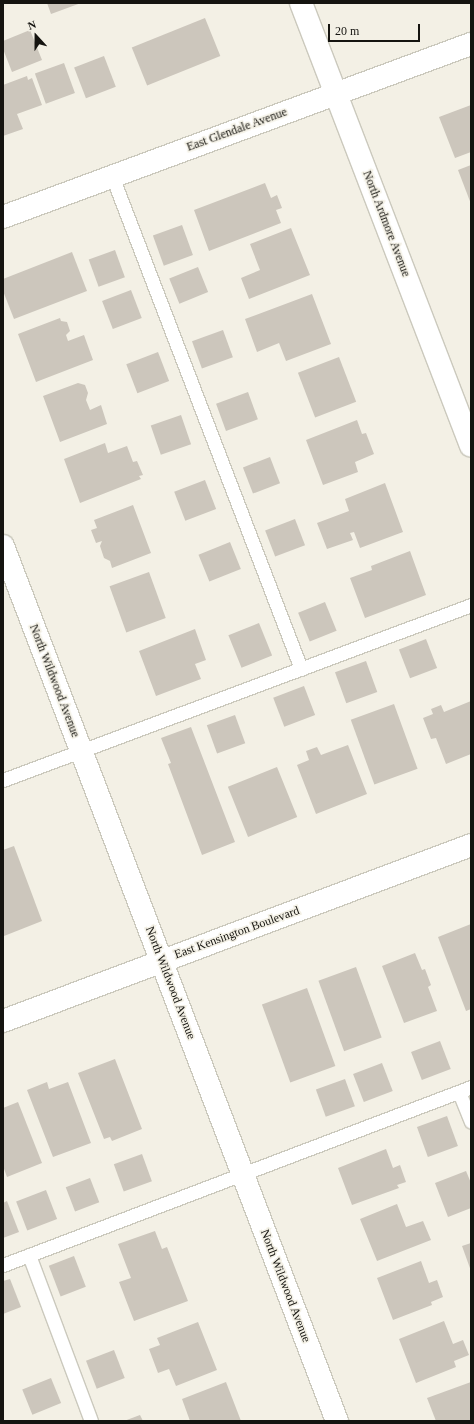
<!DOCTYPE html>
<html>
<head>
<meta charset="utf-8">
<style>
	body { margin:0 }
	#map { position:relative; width:474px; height:1424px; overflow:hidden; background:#f3f0e5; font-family:Georgia,serif }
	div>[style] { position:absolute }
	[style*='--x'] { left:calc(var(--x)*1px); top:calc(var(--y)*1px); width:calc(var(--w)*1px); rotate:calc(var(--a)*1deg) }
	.building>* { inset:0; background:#ccc6bc; transform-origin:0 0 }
	.roads { filter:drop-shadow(1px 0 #cbc9bd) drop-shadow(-1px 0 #cbc9bd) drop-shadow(0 1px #cbc9bd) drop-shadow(0 -1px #cbc9bd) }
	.service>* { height:13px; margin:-6.5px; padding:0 6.5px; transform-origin:6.5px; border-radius:6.5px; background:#fff }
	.minor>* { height:22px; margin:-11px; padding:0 11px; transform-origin:11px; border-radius:11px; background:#fff }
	span { translate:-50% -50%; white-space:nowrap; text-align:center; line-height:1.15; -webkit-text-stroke:3px #f3f0e5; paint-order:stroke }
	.street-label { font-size:12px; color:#151410 }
	.frame { position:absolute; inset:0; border:4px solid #151410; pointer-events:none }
	.north { position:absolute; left:16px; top:16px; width:40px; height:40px; -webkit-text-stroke:3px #f3f0e5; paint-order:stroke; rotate:339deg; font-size:11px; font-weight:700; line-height:16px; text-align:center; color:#151410 }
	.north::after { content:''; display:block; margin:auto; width:14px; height:18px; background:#151410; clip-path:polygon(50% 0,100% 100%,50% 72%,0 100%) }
	.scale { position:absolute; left:328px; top:24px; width:92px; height:18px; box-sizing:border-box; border:2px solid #151410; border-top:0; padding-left:5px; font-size:12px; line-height:14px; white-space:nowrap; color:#151410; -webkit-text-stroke:3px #f3f0e5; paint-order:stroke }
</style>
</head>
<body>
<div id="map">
	<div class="building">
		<div style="clip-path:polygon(47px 3px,81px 3px,51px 14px)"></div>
		<div style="left:205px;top:18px;width:41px;height:79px;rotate:68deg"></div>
		<div style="clip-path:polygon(30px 30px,42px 60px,12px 72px,3px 49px,3px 41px)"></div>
		<div style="left:104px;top:56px;width:33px;height:32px;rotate:69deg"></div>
		<div style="left:64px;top:63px;width:32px;height:31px;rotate:70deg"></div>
		<div style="clip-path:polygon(27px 76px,28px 80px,32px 78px,42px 105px,17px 114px,23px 129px,3px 136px,3px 85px)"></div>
		<div style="clip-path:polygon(471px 105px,471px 152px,455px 158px,439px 117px)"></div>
		<div style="clip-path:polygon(471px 165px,471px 204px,458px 170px)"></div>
		<div style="clip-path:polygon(265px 183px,271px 198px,277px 195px,282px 208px,276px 210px,281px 223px,209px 251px,194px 210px)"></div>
		<div style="left:182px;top:225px;width:32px;height:31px;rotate:70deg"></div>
		<div style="clip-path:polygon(291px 228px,310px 275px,249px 299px,241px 278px,260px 270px,250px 244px)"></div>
		<div style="left:115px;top:250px;width:29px;height:28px;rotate:70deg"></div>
		<div style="clip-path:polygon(72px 252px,87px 291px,14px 319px,3px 291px,3px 279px)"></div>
		<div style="left:198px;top:267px;width:27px;height:31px;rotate:68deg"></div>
		<div style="left:131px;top:290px;width:30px;height:31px;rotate:69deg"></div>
		<div style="clip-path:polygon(312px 294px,331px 344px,286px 361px,279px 343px,257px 352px,245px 319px)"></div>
		<div style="clip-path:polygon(60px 318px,61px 321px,67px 322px,70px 331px,66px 335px,68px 341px,84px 335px,93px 360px,36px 382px,18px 334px)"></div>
		<div style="left:223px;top:330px;width:29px;height:33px;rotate:70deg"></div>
		<div style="left:158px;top:352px;width:31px;height:34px;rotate:69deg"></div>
		<div style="left:339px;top:357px;width:48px;height:44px;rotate:69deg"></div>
		<div style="clip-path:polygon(78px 383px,85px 385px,88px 393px,86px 400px,90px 410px,101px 405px,107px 424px,60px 442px,43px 396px)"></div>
		<div style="left:248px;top:392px;width:29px;height:34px;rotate:70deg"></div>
		<div style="left:181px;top:415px;width:31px;height:32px;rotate:71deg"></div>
		<div style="clip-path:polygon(357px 420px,362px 434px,366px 433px,374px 454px,355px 462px,358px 472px,323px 485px,306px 440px)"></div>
		<div style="clip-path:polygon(105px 443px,108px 453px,127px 446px,133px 462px,137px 461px,143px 475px,139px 476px,141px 479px,80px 503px,64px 459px)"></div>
		<div style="left:270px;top:457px;width:28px;height:29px;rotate:69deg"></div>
		<div style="left:205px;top:480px;width:31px;height:33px;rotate:69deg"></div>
		<div style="clip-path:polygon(385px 483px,403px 532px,360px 548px,354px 532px,350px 533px,353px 540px,327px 549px,317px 523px,349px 511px,345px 499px)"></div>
		<div style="clip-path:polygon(133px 505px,151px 553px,112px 568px,110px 561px,104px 558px,100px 546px,102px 541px,96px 543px,91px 530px,97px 528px,94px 520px)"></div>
		<div style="left:295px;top:519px;width:28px;height:32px;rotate:69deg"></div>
		<div style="left:230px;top:542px;width:29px;height:34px;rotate:68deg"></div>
		<div style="clip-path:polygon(410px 551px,426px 595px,365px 618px,350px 578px,372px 570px,371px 566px)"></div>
		<div style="left:149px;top:572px;width:49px;height:42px;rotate:70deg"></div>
		<div style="left:325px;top:602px;width:31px;height:29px;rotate:68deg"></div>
		<div style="left:259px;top:623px;width:35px;height:33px;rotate:68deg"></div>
		<div style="clip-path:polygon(195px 629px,206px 660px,195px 664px,201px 679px,156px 696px,139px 651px)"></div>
		<div style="left:426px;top:639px;width:31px;height:29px;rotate:69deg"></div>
		<div style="left:366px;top:661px;width:33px;height:33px;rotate:70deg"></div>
		<div style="left:304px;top:686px;width:31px;height:33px;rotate:69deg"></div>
		<div style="clip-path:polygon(471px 701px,471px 754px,446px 764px,436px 738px,431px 739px,423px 718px,433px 714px,431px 709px,441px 705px,444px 712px)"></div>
		<div style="left:394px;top:704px;width:69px;height:46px;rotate:70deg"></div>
		<div style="left:235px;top:715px;width:30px;height:30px;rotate:70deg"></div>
		<div style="clip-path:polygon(191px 727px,235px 842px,202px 855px,168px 764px,171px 763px,161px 738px)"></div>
		<div style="clip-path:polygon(348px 745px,367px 794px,316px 814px,297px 765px,309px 760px,306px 751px,317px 747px,321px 755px)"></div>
		<div style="left:277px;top:767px;width:54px;height:53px;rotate:68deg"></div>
		<div style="clip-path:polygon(14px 846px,42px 921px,4px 936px,3px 850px)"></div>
		<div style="clip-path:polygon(471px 924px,471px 1009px,466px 1011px,438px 937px)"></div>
		<div style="clip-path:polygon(415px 953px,422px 970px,425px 969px,431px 985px,428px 987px,437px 1011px,404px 1023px,382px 966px)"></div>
		<div style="left:356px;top:967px;width:75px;height:40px;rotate:70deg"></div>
		<div style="left:307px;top:988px;width:83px;height:48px;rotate:70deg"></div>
		<div style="left:440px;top:1041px;width:30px;height:31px;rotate:69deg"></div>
		<div style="clip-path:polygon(115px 1059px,142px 1129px,112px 1141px,110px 1137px,104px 1139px,78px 1073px)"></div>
		<div style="left:382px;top:1063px;width:30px;height:31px;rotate:69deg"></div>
		<div style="left:345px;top:1079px;width:29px;height:31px;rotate:70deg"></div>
		<div style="clip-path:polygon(47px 1082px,49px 1089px,68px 1082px,91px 1143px,53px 1157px,27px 1090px)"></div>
		<div style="clip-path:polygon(18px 1102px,42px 1163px,7px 1177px,3px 1166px,3px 1108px)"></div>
		<div style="left:447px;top:1116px;width:32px;height:32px;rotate:70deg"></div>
		<div style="clip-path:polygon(386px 1149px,393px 1168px,400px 1165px,406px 1182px,397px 1185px,399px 1188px,352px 1205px,338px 1168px)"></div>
		<div style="left:142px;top:1154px;width:29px;height:30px;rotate:70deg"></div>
		<div style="clip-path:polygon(466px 1171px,471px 1183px,471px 1208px,448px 1217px,435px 1183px)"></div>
		<div style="left:90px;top:1178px;width:26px;height:26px;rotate:69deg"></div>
		<div style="left:46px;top:1190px;width:31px;height:32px;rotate:69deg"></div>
		<div style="clip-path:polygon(7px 1201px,19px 1232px,3px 1238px,3px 1203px)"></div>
		<div style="clip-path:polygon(397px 1204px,406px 1227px,423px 1221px,431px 1240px,377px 1261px,360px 1219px)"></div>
		<div style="clip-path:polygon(155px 1231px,162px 1249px,167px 1247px,188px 1301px,134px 1321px,119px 1282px,131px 1278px,118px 1244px)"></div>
		<div style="clip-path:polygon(471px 1243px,471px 1271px,462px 1246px)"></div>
		<div style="left:74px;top:1256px;width:33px;height:27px;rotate:69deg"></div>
		<div style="clip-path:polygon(421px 1261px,429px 1283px,437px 1280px,443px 1297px,431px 1302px,432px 1305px,393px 1320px,377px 1278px)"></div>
		<div style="clip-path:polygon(10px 1279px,21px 1307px,3px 1314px,3px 1281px)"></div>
		<div style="clip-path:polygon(444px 1321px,453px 1344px,463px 1340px,469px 1355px,454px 1361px,456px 1367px,416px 1383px,399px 1339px)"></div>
		<div style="clip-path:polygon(198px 1322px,217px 1370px,176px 1386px,169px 1369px,158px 1373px,149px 1349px,160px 1345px,157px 1338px)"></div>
		<div style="left:114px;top:1350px;width:30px;height:30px;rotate:69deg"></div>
		<div style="left:51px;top:1378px;width:27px;height:31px;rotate:68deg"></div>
		<div style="clip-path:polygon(226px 1382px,241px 1421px,190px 1421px,182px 1399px)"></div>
		<div style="clip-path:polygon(471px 1382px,471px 1421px,436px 1421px,427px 1398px)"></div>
		<div style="clip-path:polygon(140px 1415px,143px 1421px,124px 1421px)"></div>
	</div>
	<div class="roads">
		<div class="service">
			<div style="--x:112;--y:176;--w:528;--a:69.02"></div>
			<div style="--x:3;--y:780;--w:500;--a:-20.5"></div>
			<div style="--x:459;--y:1092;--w:32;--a:68"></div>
			<div style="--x:29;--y:1255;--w:177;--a:69.5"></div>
			<div style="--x:3;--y:1265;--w:501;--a:-20.82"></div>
		</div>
		<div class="minor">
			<div style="--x:301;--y:3;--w:474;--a:69"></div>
			<div style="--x:3;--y:217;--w:499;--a:-20.3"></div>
			<div style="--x:3;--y:546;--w:937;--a:69.11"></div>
			<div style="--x:3;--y:1021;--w:500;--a:-20.6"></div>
		</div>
	</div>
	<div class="street-label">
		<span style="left:237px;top:130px;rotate:-20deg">East Glendale Avenue</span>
		<span style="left:386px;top:224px;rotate:69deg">North Ardmore Avenue</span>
		<span style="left:54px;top:681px;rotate:69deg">North Wildwood Avenue</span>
		<span style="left:237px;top:933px;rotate:-20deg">East Kensington Boulevard</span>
		<span style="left:170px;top:983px;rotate:69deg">North Wildwood Avenue</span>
		<span style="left:285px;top:1286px;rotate:69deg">North Wildwood Avenue</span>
	</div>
	<div class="frame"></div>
	<div class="north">N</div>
	<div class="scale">20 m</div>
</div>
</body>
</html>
